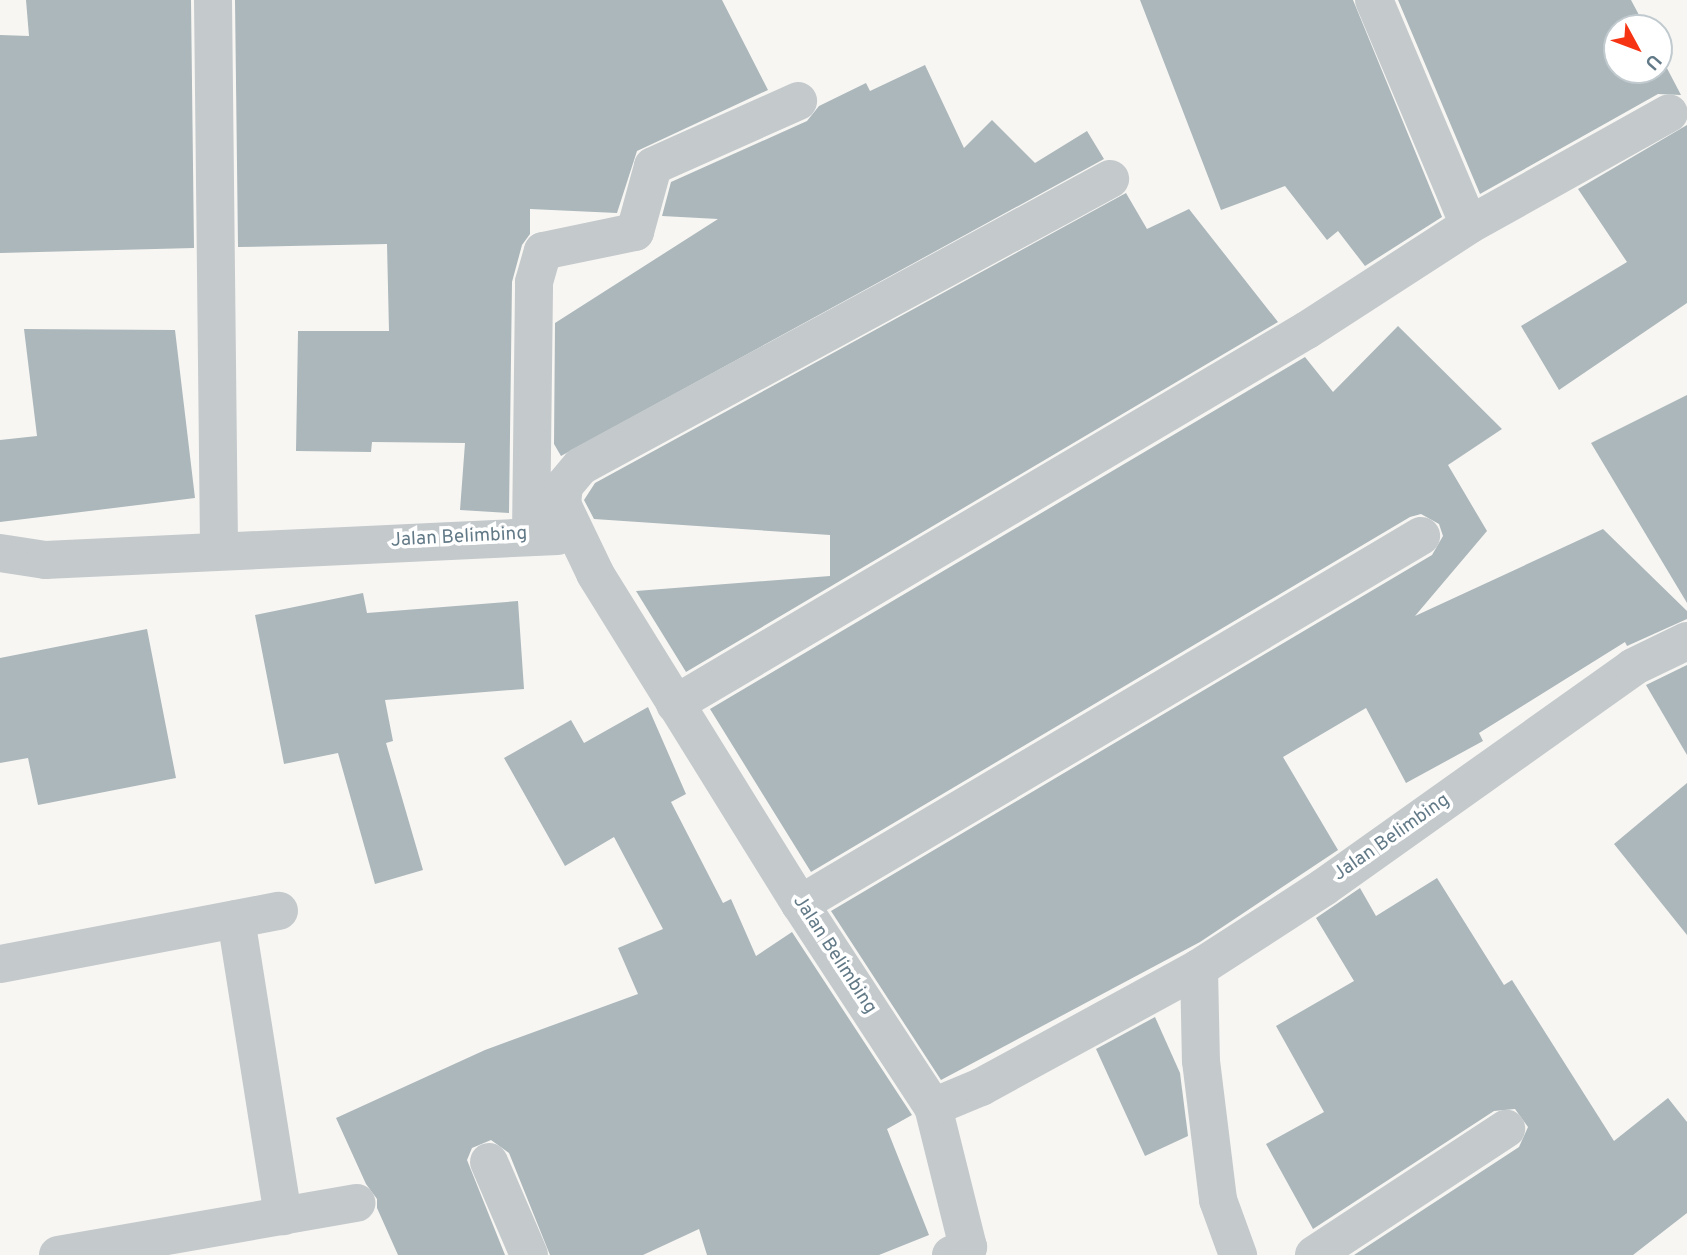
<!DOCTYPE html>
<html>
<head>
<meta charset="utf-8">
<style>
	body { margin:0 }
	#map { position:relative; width:1687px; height:1255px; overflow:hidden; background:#f7f6f3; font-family:Overpass,sans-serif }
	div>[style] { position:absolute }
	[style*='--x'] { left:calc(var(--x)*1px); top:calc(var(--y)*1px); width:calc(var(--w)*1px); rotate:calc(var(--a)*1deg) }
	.building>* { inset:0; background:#acb7bb }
	.minor>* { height:38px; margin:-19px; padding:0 19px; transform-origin:19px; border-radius:19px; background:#c4c9cc }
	span { translate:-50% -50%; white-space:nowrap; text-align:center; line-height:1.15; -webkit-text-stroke:7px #fff; paint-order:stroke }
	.street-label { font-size:19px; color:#627a87 }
	.north { position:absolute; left:1603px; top:14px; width:70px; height:70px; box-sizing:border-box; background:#fff; border:2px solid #c0cacf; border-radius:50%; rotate:131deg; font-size:19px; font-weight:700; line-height:28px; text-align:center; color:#627a87 }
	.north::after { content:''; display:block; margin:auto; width:24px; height:32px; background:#f63414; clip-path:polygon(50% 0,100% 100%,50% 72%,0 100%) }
</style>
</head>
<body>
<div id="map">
	<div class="building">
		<div style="clip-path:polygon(26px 0,191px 0,194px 248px,0 253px,0 35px,29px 36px)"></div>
		<div style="clip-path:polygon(235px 0,722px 0,768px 90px,637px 151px,617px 213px,530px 209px,530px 234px,522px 245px,512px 282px,509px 513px,460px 510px,465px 443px,372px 442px,371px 452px,296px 451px,298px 331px,389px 331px,387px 244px,238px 247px)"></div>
		<div style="clip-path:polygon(1140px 0,1353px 0,1442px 217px,1365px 266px,1338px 231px,1327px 240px,1285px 186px,1221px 210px)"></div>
		<div style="clip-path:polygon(1398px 0,1631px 0,1646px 28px,1617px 28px,1617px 70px,1659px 70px,1659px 53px,1681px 95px,1658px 94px,1480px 194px)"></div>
		<div style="clip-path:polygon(925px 65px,964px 148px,992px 120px,1035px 163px,1087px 131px,1104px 159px,561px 456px,554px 444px,555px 323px,718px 219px,662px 216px,671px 182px,807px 121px,819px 106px,866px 83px,870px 91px)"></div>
		<div style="clip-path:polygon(1687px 125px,1687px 303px,1559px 390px,1521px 326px,1627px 262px,1578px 189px)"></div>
		<div style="clip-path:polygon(1126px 193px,1147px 229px,1189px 209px,1278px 322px,686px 672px,636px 591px,830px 576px,830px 535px,594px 519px,584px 500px,595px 483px)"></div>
		<div style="clip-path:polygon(1398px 326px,1502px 429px,1448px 465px,1487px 531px,1415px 616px,1603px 529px,1687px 611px,1687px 619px,1627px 646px,1625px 642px,1479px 733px,1483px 741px,1406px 783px,1366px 708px,1283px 757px,1338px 850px,1200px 942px,941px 1080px,831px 911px,1432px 555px,1443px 536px,1439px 524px,1421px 514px,1410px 517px,811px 872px,710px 709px,1305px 357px,1333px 392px)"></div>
		<div style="clip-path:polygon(24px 329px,175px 330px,195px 498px,0 522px,0 440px,37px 436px)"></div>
		<div style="clip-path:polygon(1687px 395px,1687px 603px,1591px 443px)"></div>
		<div style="clip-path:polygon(363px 593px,367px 613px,518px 601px,524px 689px,385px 700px,393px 741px,386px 743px,423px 870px,375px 884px,338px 753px,284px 764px,255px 615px)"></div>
		<div style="clip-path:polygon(147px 629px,176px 778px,38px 805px,28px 758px,0 763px,0 658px)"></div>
		<div style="clip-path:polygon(1687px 665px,1687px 755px,1646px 685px)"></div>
		<div style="clip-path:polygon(648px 707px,686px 794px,671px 802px,723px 903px,731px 899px,756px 956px,792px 932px,912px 1115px,887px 1129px,929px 1235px,879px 1255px,707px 1255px,699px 1229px,643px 1255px,550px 1255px,509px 1153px,491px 1140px,472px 1148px,467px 1160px,505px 1255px,398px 1255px,377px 1208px,377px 1199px,366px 1184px,336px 1118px,485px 1050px,638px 994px,618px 948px,663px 929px,614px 837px,565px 866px,504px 758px,571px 720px,584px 743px)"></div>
		<div style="clip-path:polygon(1687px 783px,1687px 935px,1614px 844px)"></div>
		<div style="clip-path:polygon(1437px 878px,1504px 985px,1512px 980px,1614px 1141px,1668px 1098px,1687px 1122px,1687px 1213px,1633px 1255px,1354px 1255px,1519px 1147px,1528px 1127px,1515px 1109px,1494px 1111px,1313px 1229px,1266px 1144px,1324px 1112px,1276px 1026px,1354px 981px,1316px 918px,1360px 888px,1376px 916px)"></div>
		<div style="clip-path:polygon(1155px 1017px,1180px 1073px,1188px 1136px,1145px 1156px,1096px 1049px)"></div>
	</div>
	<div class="minor">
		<div style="--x:213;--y:0;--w:549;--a:89.37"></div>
		<div style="--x:1374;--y:0;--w:244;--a:67.1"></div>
		<div style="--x:531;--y:534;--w:252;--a:-89.3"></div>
		<div style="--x:534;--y:282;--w:32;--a:-74"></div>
		<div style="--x:543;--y:251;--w:94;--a:-11.7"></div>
		<div style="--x:635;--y:232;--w:68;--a:-74.7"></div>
		<div style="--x:653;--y:166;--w:159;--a:-24.1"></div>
		<div style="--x:0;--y:553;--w:46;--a:8.8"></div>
		<div style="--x:45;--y:560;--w:513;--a:-2.68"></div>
		<div style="--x:675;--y:704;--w:734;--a:-30.62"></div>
		<div style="--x:1307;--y:330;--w:193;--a:-32.9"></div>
		<div style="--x:1469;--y:225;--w:229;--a:-29.2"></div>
		<div style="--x:800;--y:904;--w:722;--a:-30.65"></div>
		<div style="--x:236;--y:919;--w:301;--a:81"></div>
		<div style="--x:0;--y:964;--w:284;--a:-10.8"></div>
		<div style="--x:1199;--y:968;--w:93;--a:88.8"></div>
		<div style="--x:1201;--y:1061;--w:140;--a:83"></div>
		<div style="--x:1218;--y:1200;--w:59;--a:70"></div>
		<div style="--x:933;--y:1107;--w:52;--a:-22.6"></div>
		<div style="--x:981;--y:1087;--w:248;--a:-28.6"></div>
		<div style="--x:1199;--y:968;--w:149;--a:-32.9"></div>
		<div style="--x:1324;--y:887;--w:379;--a:-35.4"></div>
		<div style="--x:1633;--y:667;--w:60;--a:-25.7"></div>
		<div style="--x:489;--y:1162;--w:101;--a:66.7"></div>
		<div style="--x:58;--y:1255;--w:303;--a:-9.9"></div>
		<div style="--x:951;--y:1255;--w:19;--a:-25"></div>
		<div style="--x:968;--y:1247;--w:144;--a:-104"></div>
		<div style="--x:933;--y:1107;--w:243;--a:-123.2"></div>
		<div style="--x:800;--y:904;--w:389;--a:-121.8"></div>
		<div style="--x:595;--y:573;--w:76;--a:-115.6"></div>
		<div style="--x:562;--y:504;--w:18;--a:-84"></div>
		<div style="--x:564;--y:486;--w:26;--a:-50"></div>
		<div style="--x:581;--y:466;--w:602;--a:-28.48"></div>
		<div style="--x:1314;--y:1255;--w:230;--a:-33.3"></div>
	</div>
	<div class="street-label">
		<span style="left:459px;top:538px;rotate:-3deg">Jalan Belimbing</span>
		<span style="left:1392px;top:838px;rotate:-35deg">Jalan Belimbing</span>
		<span style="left:834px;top:955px;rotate:57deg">Jalan Belimbing</span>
	</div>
	<div class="north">U</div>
</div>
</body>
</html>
